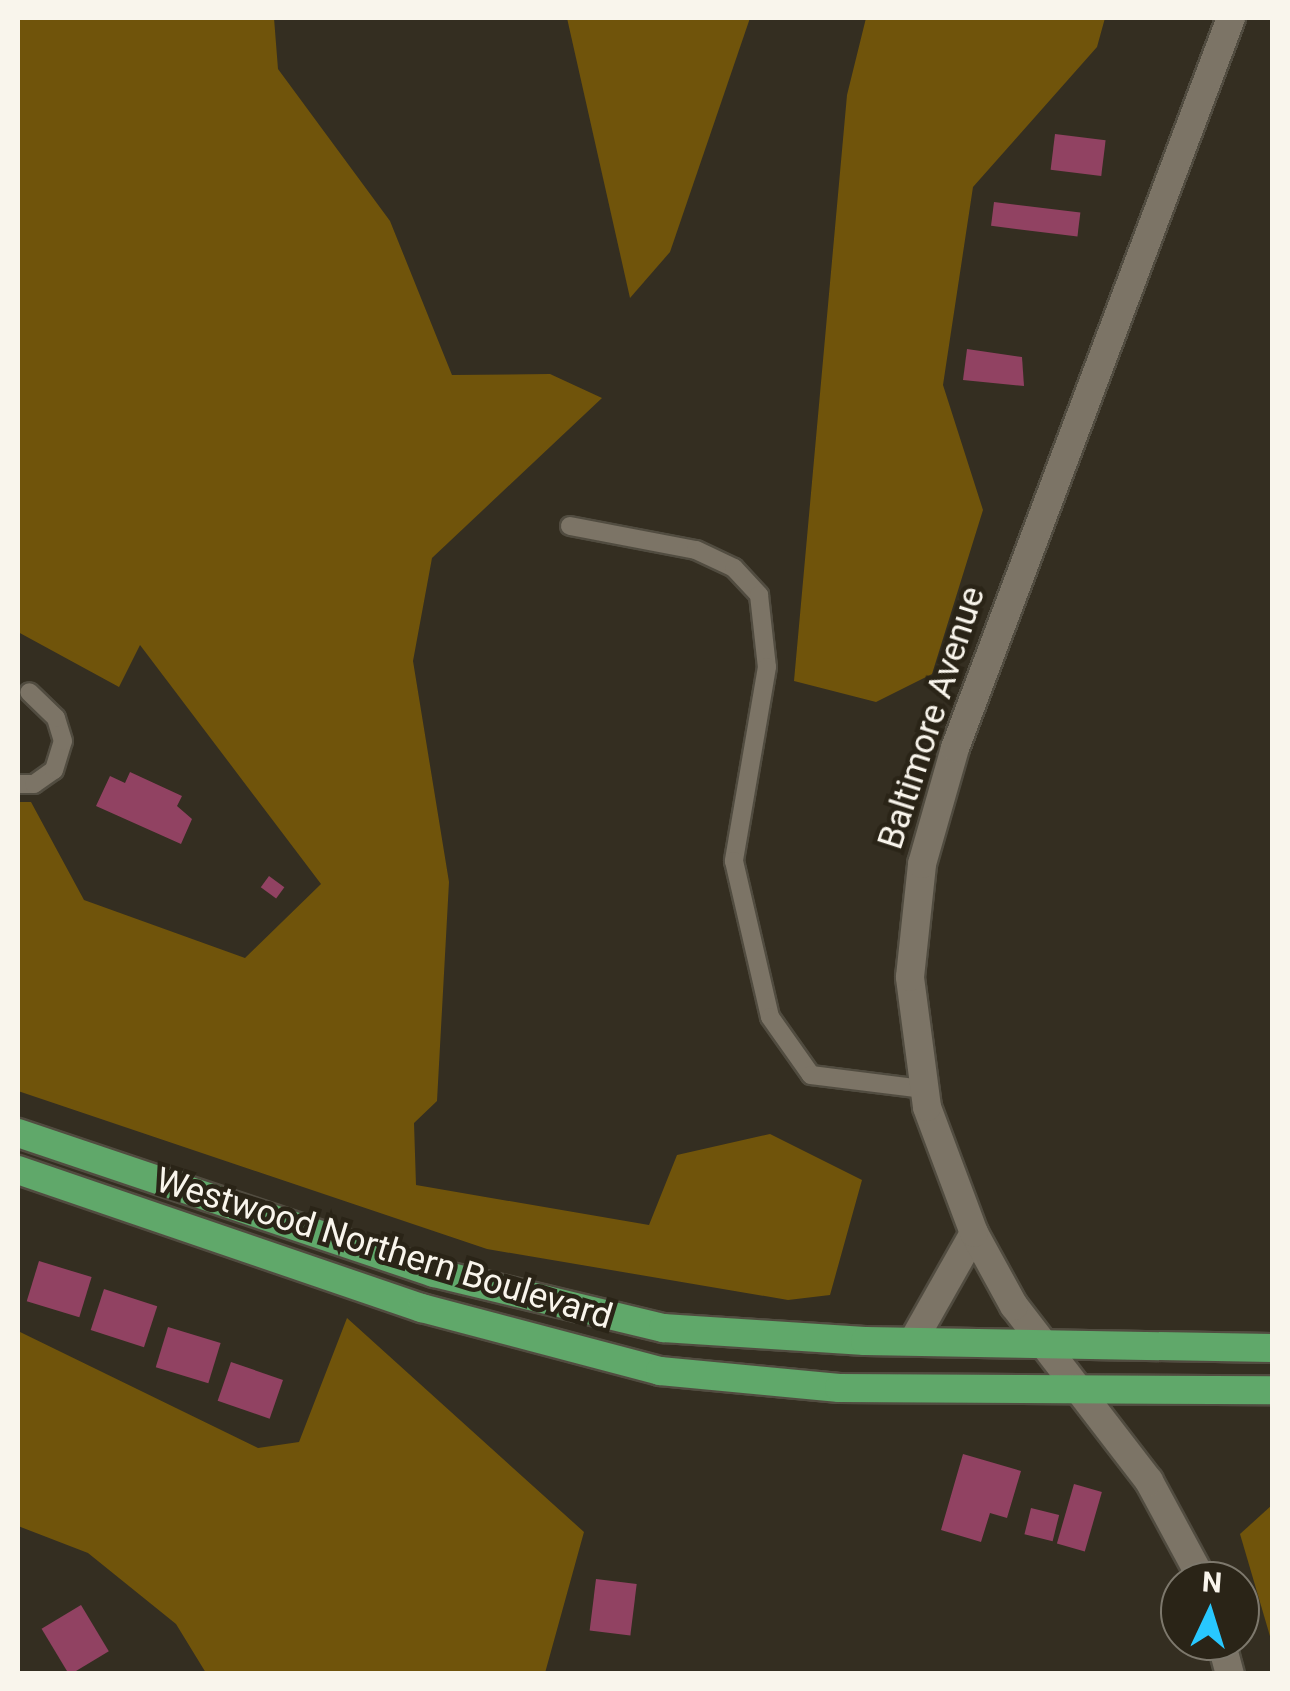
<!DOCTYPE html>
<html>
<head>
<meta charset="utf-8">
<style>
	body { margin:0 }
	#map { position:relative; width:1290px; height:1691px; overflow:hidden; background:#342e21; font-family:Roboto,sans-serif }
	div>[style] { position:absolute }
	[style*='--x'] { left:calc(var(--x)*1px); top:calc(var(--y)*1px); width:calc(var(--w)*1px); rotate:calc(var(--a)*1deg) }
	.forest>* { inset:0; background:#70540b }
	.building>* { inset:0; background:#914262; transform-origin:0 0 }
	.roads { filter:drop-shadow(2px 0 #514c40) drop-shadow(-2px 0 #514c40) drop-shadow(0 2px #514c40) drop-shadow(0 -2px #514c40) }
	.service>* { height:18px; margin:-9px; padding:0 9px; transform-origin:9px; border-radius:9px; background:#7c7466 }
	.tertiary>* { height:28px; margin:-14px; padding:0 14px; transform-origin:14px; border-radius:14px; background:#7c7466 }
	.primary>* { height:28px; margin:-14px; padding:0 14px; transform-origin:14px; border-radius:14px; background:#60a86a }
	span { translate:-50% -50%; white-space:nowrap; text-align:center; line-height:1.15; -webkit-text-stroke:9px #2a2417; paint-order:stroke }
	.street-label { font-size:35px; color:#f9f5ec }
	.frame { position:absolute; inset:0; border:20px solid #f9f5ec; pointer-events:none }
	.north { position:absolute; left:1160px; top:1561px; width:100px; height:100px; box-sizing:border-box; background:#2a2417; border:2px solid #7d786c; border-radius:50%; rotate:4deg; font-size:28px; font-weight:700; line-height:40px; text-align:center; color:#f9f5ec }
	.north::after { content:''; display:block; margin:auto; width:35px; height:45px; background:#28c8ff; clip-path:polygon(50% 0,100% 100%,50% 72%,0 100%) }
</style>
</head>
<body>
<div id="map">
	<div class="forest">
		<div style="clip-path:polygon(18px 18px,274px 18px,278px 69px,390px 221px,452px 375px,550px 374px,602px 398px,432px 558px,413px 661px,449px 882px,437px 1101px,414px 1123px,416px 1185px,649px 1225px,677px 1155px,770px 1134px,862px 1180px,830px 1295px,788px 1300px,487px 1249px,18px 1091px,18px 802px,31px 802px,84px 900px,245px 958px,321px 884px,140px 645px,119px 687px,18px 632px)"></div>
		<div style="clip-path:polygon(567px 18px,750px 18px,670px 252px,630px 298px)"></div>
		<div style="clip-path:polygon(866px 18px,1105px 18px,1097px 47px,973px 187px,943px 385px,983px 510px,932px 674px,876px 702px,794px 681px,847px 95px)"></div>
		<div style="clip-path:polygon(347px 1318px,584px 1532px,545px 1673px,206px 1673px,176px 1624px,88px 1553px,18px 1526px,18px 1331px,258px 1448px,299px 1442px)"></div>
		<div style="clip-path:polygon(1272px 1505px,1272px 1643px,1240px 1534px)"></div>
	</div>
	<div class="building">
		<div style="left:1055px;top:134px;width:51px;height:36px;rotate:7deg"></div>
		<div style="left:994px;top:202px;width:87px;height:24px;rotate:7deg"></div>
		<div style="clip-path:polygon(967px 349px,1022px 357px,1024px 386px,963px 380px)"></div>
		<div style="clip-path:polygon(130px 772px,182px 796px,177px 806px,192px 819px,181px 844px,96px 806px,110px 776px,125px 783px)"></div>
		<div style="left:269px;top:876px;width:19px;height:14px;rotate:36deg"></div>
		<div style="left:39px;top:1261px;width:55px;height:42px;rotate:17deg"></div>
		<div style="left:104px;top:1289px;width:56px;height:43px;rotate:18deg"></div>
		<div style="left:168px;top:1327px;width:55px;height:42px;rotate:17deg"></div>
		<div style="left:231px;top:1362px;width:55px;height:41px;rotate:19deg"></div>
		<div style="clip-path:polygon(963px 1454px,1021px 1471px,1007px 1518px,990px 1513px,981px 1542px,941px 1530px)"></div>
		<div style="left:1074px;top:1484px;width:29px;height:62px;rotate:16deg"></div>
		<div style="left:1031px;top:1508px;width:29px;height:27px;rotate:14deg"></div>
		<div style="left:596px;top:1579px;width:41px;height:52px;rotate:7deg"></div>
		<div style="left:81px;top:1605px;width:54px;height:46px;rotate:59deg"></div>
	</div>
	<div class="roads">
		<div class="service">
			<div style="--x:570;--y:526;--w:128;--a:10.8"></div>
			<div style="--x:696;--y:550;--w:42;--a:25.3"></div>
			<div style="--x:734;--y:568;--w:37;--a:47"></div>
			<div style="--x:759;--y:595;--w:72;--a:83.7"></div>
			<div style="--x:767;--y:667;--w:197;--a:99.7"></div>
			<div style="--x:734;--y:861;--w:160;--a:77"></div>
			<div style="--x:770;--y:1017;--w:71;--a:54.7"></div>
			<div style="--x:811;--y:1075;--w:114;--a:7.1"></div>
			<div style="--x:18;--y:784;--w:16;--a:0"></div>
			<div style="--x:34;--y:784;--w:24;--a:-35"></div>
			<div style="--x:54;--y:770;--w:30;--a:-73"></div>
			<div style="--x:63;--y:741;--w:24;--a:-107"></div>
			<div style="--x:56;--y:718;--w:37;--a:-136"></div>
		</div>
		<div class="tertiary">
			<div style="--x:913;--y:1341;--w:124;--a:-60.5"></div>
			<div style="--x:1203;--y:1581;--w:114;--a:-118.4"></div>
			<div style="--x:1149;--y:1481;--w:221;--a:-127.6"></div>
			<div style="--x:1014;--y:1306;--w:83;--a:-118.7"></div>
			<div style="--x:974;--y:1233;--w:134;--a:-110.5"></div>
			<div style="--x:927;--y:1107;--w:131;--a:-97.5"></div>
			<div style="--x:910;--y:977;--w:114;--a:-83.9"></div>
			<div style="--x:922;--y:864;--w:121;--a:-74.1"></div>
			<div style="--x:955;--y:748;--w:780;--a:-69.29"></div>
			<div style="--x:1221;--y:1641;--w:34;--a:75"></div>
		</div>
		<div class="primary">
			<div style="--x:18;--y:1133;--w:439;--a:18.6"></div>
			<div style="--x:434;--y:1273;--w:236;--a:13.5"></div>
			<div style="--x:663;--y:1328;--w:202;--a:3.7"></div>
			<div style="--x:865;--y:1341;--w:407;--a:1"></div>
			<div style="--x:18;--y:1170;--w:427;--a:18.9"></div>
			<div style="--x:422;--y:1308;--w:246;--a:14.8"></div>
			<div style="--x:660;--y:1371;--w:180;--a:5.4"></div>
			<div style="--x:839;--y:1388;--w:433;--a:0.3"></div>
		</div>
	</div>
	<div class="street-label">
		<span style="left:932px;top:718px;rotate:-72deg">Baltimore Avenue</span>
		<span style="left:384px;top:1249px;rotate:17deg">Westwood Northern Boulevard</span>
	</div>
	<div class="frame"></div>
	<div class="north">N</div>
</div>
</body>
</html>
